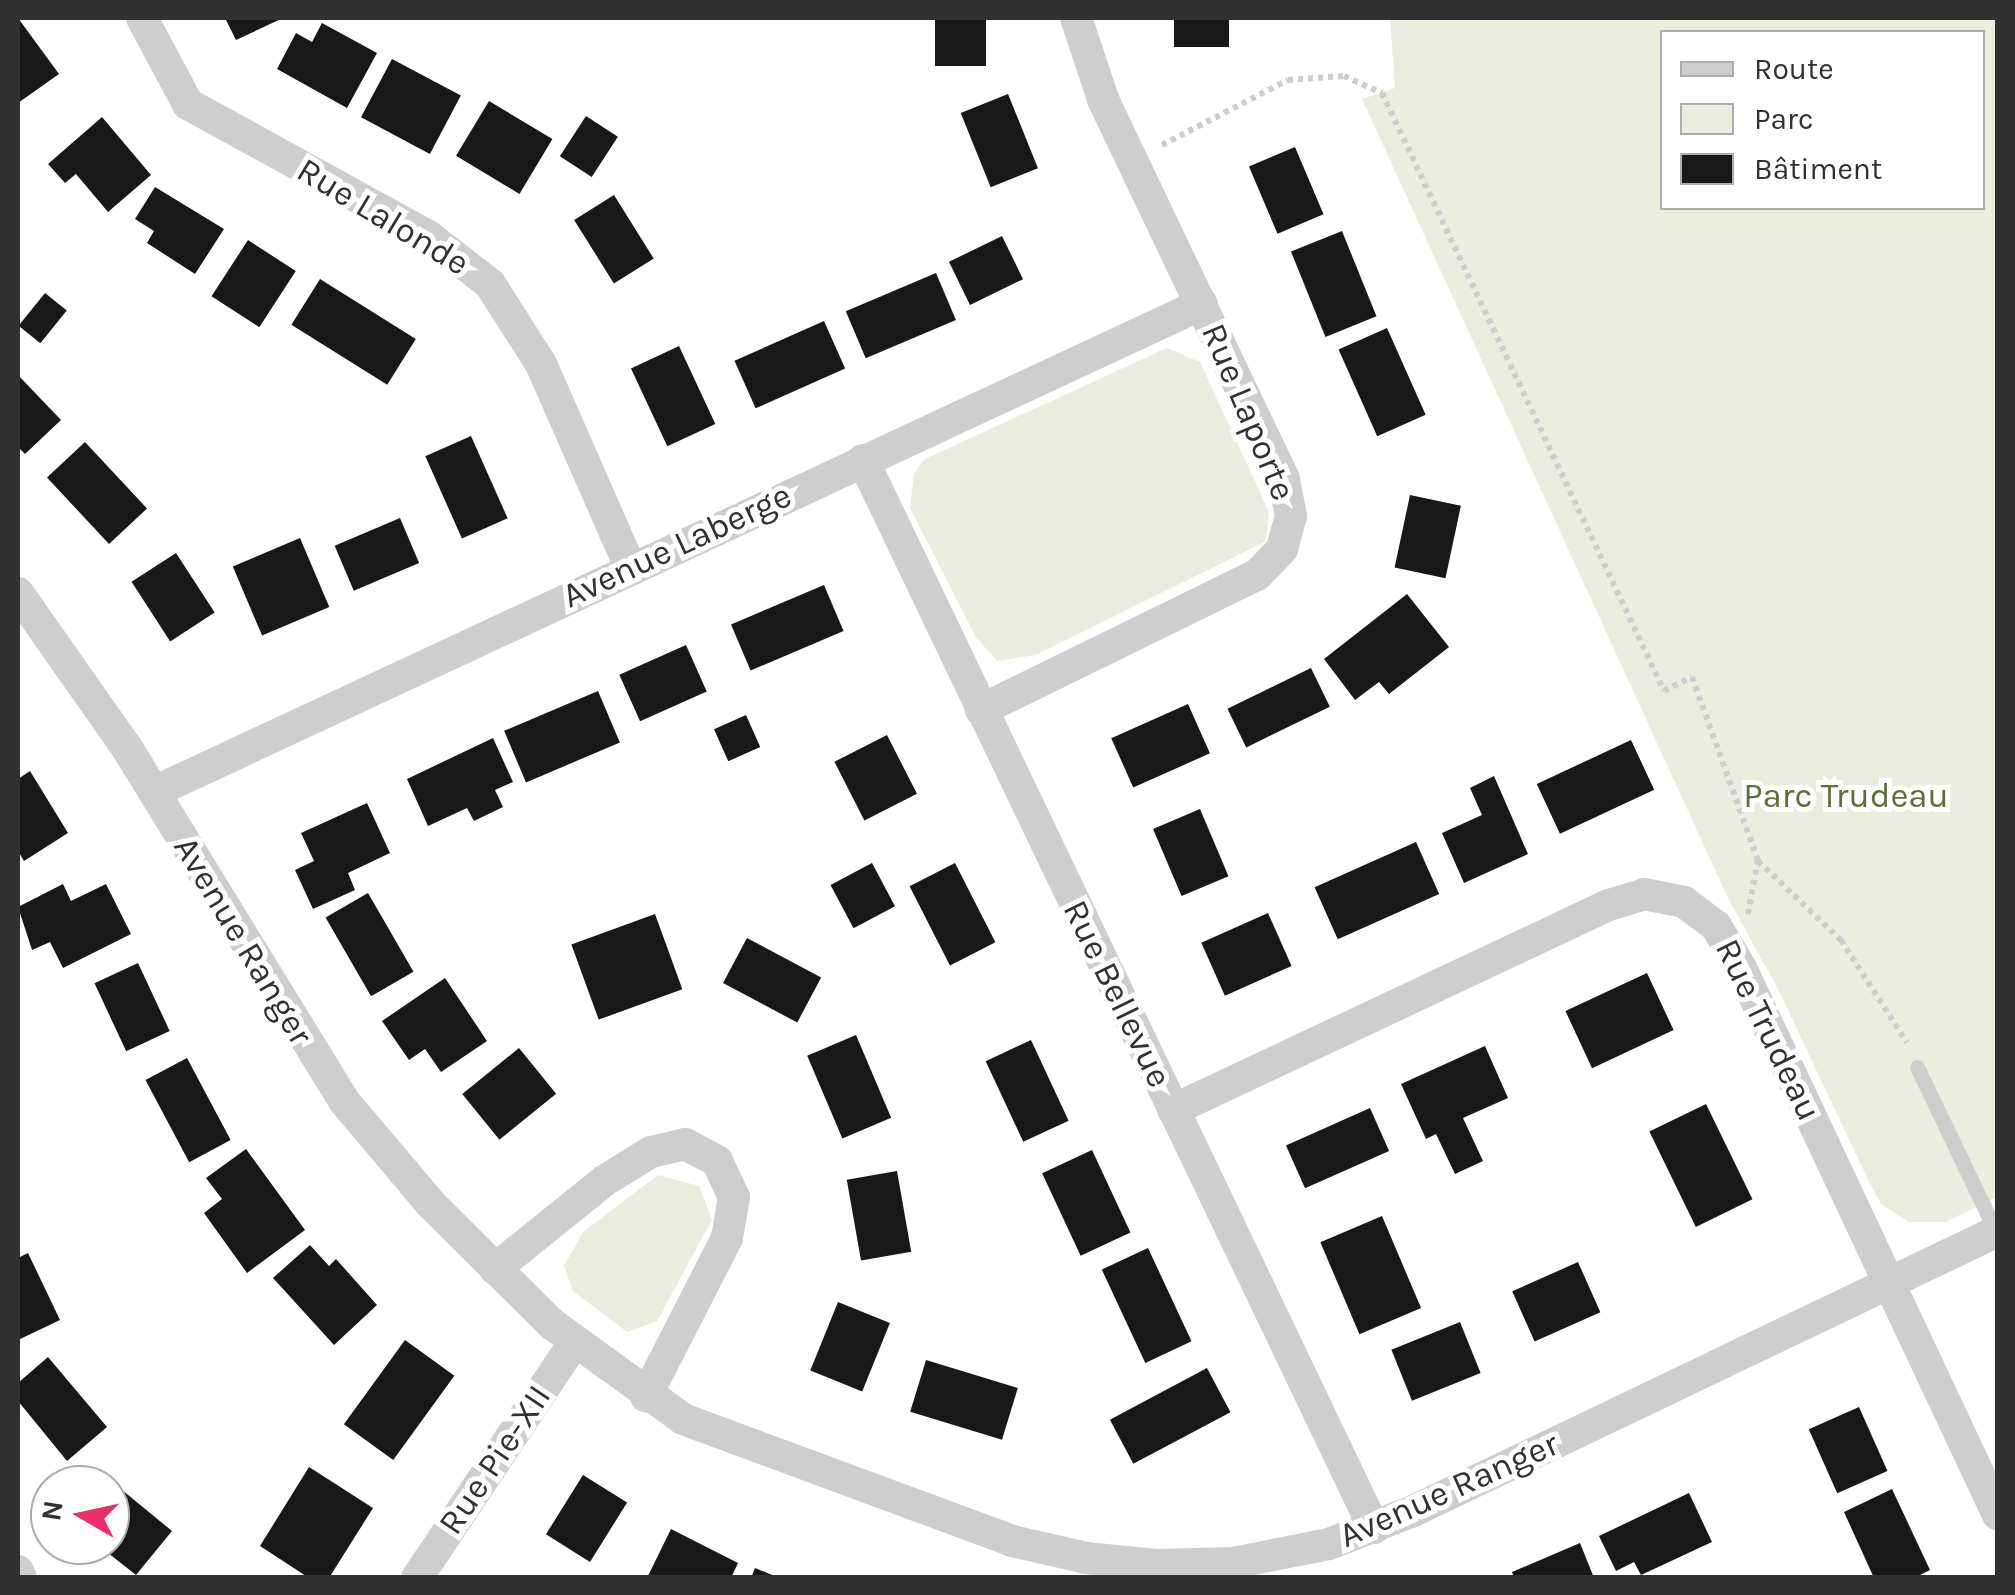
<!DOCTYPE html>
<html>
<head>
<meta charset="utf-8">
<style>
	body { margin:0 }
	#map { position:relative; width:2015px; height:1595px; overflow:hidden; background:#fff; font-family:Karla,sans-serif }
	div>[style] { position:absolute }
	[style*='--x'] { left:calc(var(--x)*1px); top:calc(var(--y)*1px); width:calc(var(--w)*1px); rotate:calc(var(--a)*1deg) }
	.green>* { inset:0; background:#eaeede }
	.building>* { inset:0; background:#181818; transform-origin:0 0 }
	.path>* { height:6px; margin-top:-3px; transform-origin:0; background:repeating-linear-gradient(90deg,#cecece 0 5px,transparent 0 10px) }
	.lane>* { height:15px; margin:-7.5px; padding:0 7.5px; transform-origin:7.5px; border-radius:7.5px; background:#cecece }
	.street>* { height:32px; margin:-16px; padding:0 16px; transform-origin:16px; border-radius:16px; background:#cecece }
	span { translate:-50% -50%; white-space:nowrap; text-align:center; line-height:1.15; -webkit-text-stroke:10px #fff; paint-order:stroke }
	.street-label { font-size:35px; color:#313131 }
	.park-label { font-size:35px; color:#606e3c }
	.frame { position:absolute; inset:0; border:20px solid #313131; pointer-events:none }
	.legend { position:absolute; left:1660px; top:30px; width:325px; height:180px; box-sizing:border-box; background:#fff; border:2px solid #adadad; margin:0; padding:12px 18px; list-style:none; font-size:30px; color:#313131 }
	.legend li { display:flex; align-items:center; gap:20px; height:50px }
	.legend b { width:50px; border:2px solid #adadad }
	.north { position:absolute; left:30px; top:1465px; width:100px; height:100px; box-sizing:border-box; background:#fff; border:2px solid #adadad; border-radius:50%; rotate:279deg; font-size:28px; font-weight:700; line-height:40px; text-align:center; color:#313131 }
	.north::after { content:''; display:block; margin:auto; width:35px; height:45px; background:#eb2f6b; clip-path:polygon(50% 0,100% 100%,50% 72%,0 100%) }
</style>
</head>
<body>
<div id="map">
	<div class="green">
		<div style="clip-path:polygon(evenodd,1390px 18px,1997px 18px,1997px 1197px,1945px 1222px,1909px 1222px,1881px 1204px,1870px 1184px,1780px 993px,1728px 898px,1362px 99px,1395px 88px,1390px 18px,1662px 32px,1982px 32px,1982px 208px,1662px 208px,1662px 32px)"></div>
		<div style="clip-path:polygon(1167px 348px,1200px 362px,1269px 512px,1266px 541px,1036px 655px,997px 661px,976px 637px,910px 508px,914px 473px,925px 459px)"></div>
		<div style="clip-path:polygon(658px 1175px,699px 1186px,712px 1220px,657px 1321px,627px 1332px,573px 1291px,564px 1266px,583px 1232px)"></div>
	</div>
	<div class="building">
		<div style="clip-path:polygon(18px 18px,59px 74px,18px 103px)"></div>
		<div style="clip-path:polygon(225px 18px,283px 18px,236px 40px)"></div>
		<div style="left:935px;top:18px;width:51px;height:48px"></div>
		<div style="left:1174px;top:18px;width:55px;height:29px"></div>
		<div style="clip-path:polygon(322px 23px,377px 53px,347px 108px,277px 69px,296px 33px,312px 42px)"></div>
		<div style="left:392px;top:59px;width:78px;height:66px;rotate:28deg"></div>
		<div style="left:1008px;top:94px;width:80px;height:51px;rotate:68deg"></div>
		<div style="left:489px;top:101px;width:74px;height:64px;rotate:31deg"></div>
		<div style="left:586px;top:116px;width:38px;height:48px;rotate:33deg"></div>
		<div style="clip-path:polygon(102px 117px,151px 175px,108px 212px,76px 174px,65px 183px,48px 164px)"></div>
		<div style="left:1295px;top:147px;width:73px;height:50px;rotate:67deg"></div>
		<div style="clip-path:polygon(155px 187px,224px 229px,195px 274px,147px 243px,154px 231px,135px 219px)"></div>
		<div style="left:614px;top:195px;width:75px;height:47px;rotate:58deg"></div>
		<div style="left:1342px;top:231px;width:92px;height:55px;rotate:68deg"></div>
		<div style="left:1002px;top:236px;width:48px;height:59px;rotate:64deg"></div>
		<div style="left:248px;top:240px;width:57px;height:67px;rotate:33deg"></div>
		<div style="left:936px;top:273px;width:51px;height:98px;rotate:67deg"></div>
		<div style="left:320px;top:279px;width:113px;height:54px;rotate:32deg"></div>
		<div style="left:45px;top:293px;width:28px;height:42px;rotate:39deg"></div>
		<div style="left:824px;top:321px;width:52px;height:98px;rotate:66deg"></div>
		<div style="left:1387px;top:328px;width:95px;height:53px;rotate:66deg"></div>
		<div style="left:679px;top:346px;width:86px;height:53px;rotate:65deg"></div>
		<div style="clip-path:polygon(18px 375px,61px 420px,25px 454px,18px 447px)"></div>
		<div style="left:471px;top:436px;width:90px;height:50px;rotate:66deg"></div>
		<div style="left:85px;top:442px;width:91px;height:52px;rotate:47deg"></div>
		<div style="left:1410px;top:495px;width:52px;height:74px;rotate:12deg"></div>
		<div style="left:400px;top:518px;width:49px;height:71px;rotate:67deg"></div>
		<div style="left:300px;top:538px;width:75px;height:73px;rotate:67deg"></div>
		<div style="left:176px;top:553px;width:71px;height:53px;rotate:57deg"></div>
		<div style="left:824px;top:585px;width:50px;height:101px;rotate:67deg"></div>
		<div style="clip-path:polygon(1407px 594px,1449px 647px,1389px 694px,1379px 682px,1355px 700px,1324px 659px)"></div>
		<div style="left:686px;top:645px;width:51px;height:73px;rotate:66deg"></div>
		<div style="left:1311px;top:668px;width:43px;height:93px;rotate:64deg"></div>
		<div style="left:598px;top:691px;width:56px;height:102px;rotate:67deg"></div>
		<div style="left:1188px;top:704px;width:54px;height:84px;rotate:66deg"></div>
		<div style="left:746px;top:715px;width:35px;height:35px;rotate:66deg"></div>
		<div style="left:887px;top:735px;width:66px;height:59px;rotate:63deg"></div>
		<div style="clip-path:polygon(493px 738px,513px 782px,495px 790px,503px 807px,474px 821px,467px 808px,428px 826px,407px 779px)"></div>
		<div style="left:1631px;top:740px;width:55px;height:104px;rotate:65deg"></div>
		<div style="clip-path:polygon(30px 771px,68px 833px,24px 861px,18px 851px,18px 779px)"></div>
		<div style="clip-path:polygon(1494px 776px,1528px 854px,1464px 883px,1442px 833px,1482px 815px,1470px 788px)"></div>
		<div style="clip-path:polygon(367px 803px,390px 853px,348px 873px,355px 890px,313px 909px,295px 870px,314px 861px,301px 833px)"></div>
		<div style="left:1200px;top:809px;width:73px;height:51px;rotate:67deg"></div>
		<div style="left:1416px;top:842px;width:57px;height:111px;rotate:66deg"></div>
		<div style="left:872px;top:863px;width:49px;height:47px;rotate:62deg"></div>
		<div style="left:955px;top:863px;width:89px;height:51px;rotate:63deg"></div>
		<div style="clip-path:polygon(63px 884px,71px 901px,106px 884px,131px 934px,63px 968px,50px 942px,32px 950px,18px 907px)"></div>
		<div style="left:368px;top:893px;width:91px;height:49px;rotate:60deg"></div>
		<div style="left:1268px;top:913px;width:58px;height:73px;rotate:66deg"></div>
		<div style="left:655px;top:914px;width:80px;height:89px;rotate:70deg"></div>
		<div style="left:747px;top:938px;width:84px;height:51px;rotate:28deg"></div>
		<div style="left:138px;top:963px;width:75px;height:48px;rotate:65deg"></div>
		<div style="left:1647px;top:973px;width:63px;height:90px;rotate:65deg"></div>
		<div style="clip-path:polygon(445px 978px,487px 1041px,441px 1072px,425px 1049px,409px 1060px,382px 1021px)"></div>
		<div style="left:856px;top:1035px;width:90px;height:53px;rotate:67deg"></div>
		<div style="left:1031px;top:1040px;width:89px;height:50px;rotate:65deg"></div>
		<div style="clip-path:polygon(1485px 1046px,1508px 1098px,1463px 1118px,1483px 1161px,1455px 1174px,1436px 1134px,1426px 1139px,1401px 1084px)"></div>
		<div style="left:519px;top:1048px;width:59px;height:73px;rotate:51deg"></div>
		<div style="left:187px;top:1058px;width:93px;height:47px;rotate:62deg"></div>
		<div style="left:1706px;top:1104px;width:106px;height:63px;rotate:64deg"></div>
		<div style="left:1370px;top:1108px;width:47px;height:92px;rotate:66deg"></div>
		<div style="clip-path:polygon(246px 1149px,305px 1230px,247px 1273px,204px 1213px,222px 1199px,206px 1178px)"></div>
		<div style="left:1092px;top:1150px;width:91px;height:55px;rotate:65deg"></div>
		<div style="left:897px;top:1171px;width:82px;height:51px;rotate:80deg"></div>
		<div style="left:1382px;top:1216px;width:100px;height:67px;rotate:67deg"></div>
		<div style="clip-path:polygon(310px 1245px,329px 1266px,336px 1259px,377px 1305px,334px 1345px,273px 1278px)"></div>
		<div style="left:1148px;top:1248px;width:103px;height:51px;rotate:65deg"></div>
		<div style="clip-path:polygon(28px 1253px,60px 1320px,18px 1340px,18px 1258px)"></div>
		<div style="left:1578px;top:1262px;width:55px;height:72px;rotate:66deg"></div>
		<div style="left:838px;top:1302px;width:56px;height:74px;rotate:22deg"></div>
		<div style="left:1460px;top:1322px;width:55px;height:74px;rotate:68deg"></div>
		<div style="left:405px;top:1340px;width:61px;height:104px;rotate:36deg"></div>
		<div style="clip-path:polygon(48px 1357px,107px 1427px,67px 1461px,18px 1401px,18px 1383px)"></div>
		<div style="left:926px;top:1360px;width:96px;height:54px;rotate:17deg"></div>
		<div style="left:1207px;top:1368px;width:50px;height:110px;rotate:62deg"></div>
		<div style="left:1859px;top:1407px;width:70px;height:55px;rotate:66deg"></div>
		<div style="clip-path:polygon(309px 1467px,373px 1508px,329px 1578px,309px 1578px,260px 1546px)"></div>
		<div style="left:583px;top:1475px;width:52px;height:70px;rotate:32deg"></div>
		<div style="clip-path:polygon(105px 1476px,172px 1531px,136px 1575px,98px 1545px,110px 1545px,110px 1485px,98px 1485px)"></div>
		<div style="clip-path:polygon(1892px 1489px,1930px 1570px,1914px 1578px,1874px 1578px,1844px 1512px)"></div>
		<div style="clip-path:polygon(1689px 1493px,1712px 1542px,1641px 1575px,1634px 1562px,1616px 1571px,1599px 1536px)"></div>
		<div style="clip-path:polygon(671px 1529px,738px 1563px,731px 1578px,647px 1578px)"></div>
		<div style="clip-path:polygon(1580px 1543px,1594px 1578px,1514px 1578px,1512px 1572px)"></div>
		<div style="clip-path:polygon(755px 1568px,777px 1577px,777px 1578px,751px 1578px)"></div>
	</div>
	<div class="path">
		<div style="--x:1162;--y:145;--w:142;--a:-27.3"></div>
		<div style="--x:1288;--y:80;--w:56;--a:-4.1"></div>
		<div style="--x:1344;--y:76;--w:42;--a:24.1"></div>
		<div style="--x:1382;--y:93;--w:661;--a:64.75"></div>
		<div style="--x:1664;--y:691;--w:31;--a:-27"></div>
		<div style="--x:1692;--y:677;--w:195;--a:70.2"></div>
		<div style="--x:1758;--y:860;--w:55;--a:100.5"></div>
		<div style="--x:1758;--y:861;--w:115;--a:43.6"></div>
		<div style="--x:1841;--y:940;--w:122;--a:57.3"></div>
	</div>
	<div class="lane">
		<div style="--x:1917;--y:1067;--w:183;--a:64.4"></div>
	</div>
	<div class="street">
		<div style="--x:142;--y:18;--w:98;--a:61.9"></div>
		<div style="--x:188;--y:104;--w:274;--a:28.8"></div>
		<div style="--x:428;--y:236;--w:78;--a:37.7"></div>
		<div style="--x:490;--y:284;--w:95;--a:57.5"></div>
		<div style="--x:541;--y:364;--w:222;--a:66.3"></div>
		<div style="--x:863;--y:460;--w:1184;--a:64.43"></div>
		<div style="--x:18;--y:593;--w:189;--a:54.9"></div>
		<div style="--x:127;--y:748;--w:414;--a:58.4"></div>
		<div style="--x:344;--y:1101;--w:135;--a:49.8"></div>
		<div style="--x:431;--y:1204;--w:170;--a:44.8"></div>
		<div style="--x:552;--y:1324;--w:162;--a:35.9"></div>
		<div style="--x:683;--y:1419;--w:351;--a:20.3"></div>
		<div style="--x:1012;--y:1541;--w:76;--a:12.9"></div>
		<div style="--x:1086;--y:1558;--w:70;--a:5.7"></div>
		<div style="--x:1156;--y:1565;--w:77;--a:-1.5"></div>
		<div style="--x:1233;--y:1563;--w:98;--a:-11.2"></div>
		<div style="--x:1329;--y:1544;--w:90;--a:-21.4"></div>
		<div style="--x:1413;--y:1511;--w:649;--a:-25.58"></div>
		<div style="--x:981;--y:710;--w:307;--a:-26.1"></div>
		<div style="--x:1257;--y:575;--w:36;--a:-46"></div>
		<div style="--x:1282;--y:549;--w:34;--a:-75"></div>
		<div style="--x:1291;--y:516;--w:38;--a:-101"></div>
		<div style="--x:1284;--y:479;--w:421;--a:-115.5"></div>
		<div style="--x:1103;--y:99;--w:85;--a:-108.4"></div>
		<div style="--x:154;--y:792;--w:1156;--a:-24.97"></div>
		<div style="--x:1173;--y:1110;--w:482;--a:-25.2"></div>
		<div style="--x:1609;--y:905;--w:37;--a:-17"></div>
		<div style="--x:1644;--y:894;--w:41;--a:11.3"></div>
		<div style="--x:1684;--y:902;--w:40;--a:37"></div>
		<div style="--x:1716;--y:926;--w:49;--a:59.2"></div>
		<div style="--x:1741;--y:968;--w:604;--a:64.83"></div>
		<div style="--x:495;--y:1269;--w:140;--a:-38.9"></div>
		<div style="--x:604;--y:1181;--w:55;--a:-31.7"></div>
		<div style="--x:651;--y:1152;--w:35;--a:-13"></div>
		<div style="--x:685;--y:1144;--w:36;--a:28"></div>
		<div style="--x:717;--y:1161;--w:40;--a:65"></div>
		<div style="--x:734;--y:1197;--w:42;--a:99.7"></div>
		<div style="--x:727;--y:1238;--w:178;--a:117.1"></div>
		<div style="--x:18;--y:1571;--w:8;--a:67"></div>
		<div style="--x:417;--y:1578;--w:283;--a:-56.3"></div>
	</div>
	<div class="street-label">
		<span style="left:383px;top:217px;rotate:31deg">Rue Lalonde</span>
		<span style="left:1248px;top:412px;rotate:67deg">Rue Laporte</span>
		<span style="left:677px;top:546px;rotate:-25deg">Avenue Laberge</span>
		<span style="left:243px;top:941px;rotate:59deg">Avenue Ranger</span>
		<span style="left:1117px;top:994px;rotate:64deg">Rue Bellevue</span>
		<span style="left:1768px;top:1030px;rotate:64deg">Rue Trudeau</span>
		<span style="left:495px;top:1460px;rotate:-56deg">Rue Pie-XII</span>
		<span style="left:1449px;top:1490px;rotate:-24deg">Avenue Ranger</span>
	</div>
	<div class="park-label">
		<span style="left:1846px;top:796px">Parc Trudeau</span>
	</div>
	<div class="frame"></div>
	<ul class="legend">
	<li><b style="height:12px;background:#cecece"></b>Route</li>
	<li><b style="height:28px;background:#eaeede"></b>Parc</li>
	<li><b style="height:28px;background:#181818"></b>Bâtiment</li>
	</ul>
	<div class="north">N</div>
</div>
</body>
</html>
